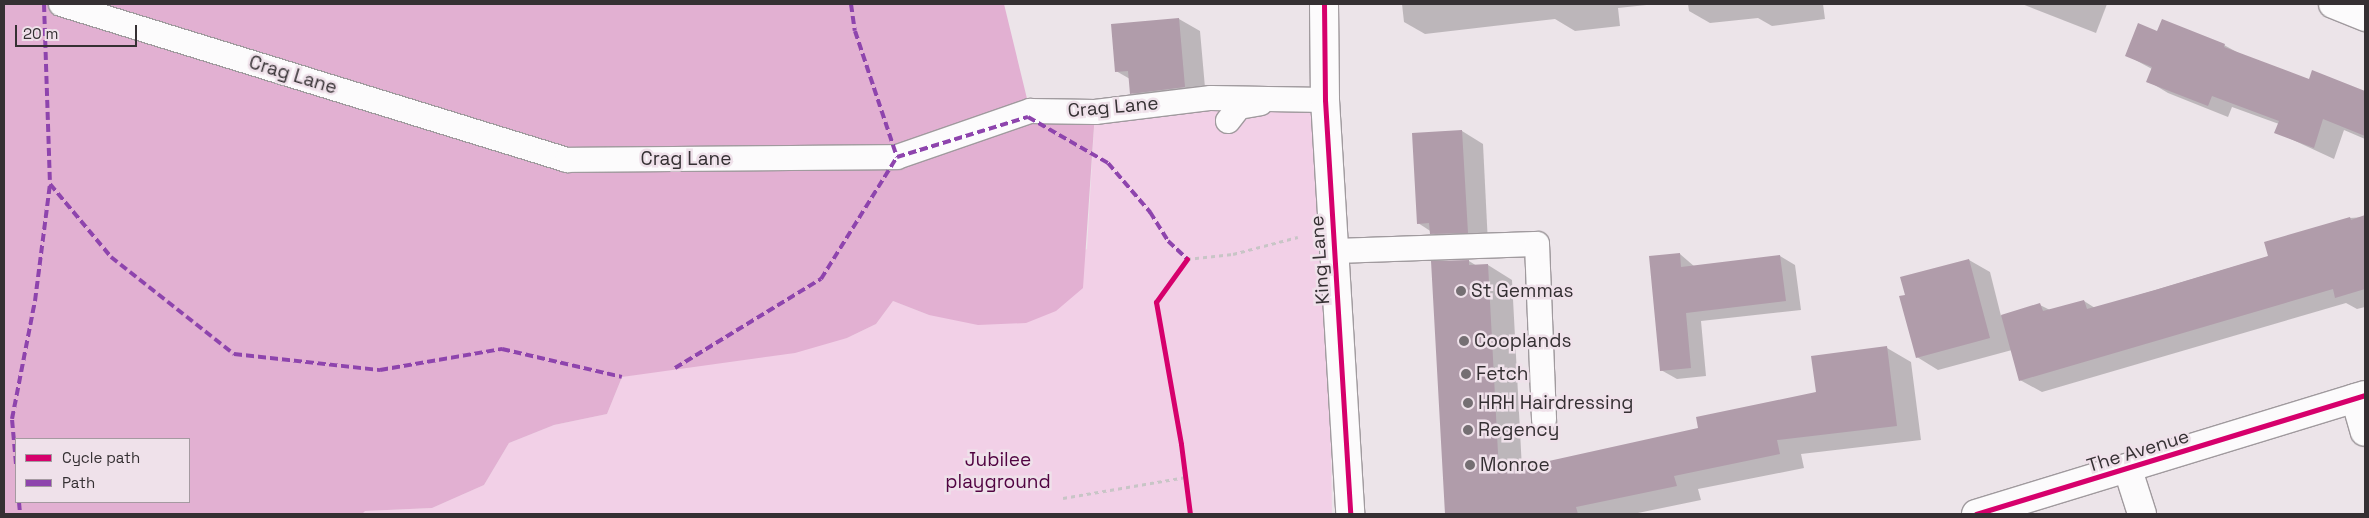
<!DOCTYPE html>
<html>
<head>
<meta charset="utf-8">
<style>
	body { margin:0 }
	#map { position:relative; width:2369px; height:518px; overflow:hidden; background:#ece4e9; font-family:"Space Grotesk",sans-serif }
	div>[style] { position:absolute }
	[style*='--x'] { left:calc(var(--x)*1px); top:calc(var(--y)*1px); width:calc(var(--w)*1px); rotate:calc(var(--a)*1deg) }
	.green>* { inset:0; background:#f2d0e7 }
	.forest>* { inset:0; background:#e2b0d2 }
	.shadow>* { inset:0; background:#0003 }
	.building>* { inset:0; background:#b09caa }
	.path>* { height:3px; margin-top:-1.5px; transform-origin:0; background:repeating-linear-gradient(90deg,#c8c5c6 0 4px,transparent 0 8px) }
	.roads { filter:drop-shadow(1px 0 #a09a9e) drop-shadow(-1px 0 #a09a9e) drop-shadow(0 1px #a09a9e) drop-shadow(0 -1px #a09a9e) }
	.service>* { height:24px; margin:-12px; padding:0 12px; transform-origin:12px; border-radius:12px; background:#fcfbfc }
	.minor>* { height:28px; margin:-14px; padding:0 14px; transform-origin:14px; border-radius:14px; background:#fcfbfc }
	.tertiary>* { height:28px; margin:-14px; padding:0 14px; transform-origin:14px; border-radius:14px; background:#fcfbfc }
	.quiet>* { height:4px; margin-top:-2px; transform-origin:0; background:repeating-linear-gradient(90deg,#8e44ad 0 8px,transparent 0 12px) }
	.cycleway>* { height:5px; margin:-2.5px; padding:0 2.5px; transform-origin:2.5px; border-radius:2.5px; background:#d6006c }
	.dots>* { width:14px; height:14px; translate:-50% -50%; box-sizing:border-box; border:2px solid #efe1ea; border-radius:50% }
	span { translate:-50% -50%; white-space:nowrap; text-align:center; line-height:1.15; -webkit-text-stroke:5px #efe1ea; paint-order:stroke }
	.street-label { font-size:19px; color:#353033 }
	.poi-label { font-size:19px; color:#353033 }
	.left { translate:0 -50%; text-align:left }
	.park-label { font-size:19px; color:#510341 }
	.frame { position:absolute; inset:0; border:5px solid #353033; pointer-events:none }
	.legend { position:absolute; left:15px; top:438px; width:175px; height:65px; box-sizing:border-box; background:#efe1ea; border:1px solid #a59aa1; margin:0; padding:6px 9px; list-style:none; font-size:15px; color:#353033 }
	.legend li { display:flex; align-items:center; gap:10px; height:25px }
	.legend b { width:25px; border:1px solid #a59aa1 }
	.scale { position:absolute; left:15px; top:25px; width:122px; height:22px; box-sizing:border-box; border:2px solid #353033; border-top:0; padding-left:6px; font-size:15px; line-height:18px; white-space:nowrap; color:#353033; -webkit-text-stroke:4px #efe1ea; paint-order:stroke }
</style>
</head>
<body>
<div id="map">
	<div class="green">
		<div style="clip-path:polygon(1325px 91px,1332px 514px,362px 514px,364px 511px,432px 508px,484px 485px,509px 443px,554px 425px,607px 414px,622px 377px,847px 338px,876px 324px,893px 301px,929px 315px,1087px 249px,1095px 112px)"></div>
	</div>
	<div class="forest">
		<div style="clip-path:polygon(evenodd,4px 4px,1004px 4px,1030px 111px,1095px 112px,1083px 288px,1056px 311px,1026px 323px,978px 325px,929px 315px,893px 301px,876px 324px,847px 338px,795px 353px,622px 377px,607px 414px,554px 425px,509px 443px,484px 485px,432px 508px,365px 511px,362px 514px,4px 514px,4px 4px,16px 439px,189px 439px,189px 502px,16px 502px,16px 439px)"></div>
	</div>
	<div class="shadow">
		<div style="clip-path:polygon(1402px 4px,1656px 4px,1618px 8px,1620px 26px,1575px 31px,1555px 19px,1425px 34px,1404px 22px)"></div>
		<div style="clip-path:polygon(1688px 4px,1823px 4px,1825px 19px,1772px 26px,1758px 18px,1710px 23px,1689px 11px)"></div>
		<div style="clip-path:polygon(2022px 4px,2107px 4px,2096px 33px)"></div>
		<div style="clip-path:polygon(1179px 19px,1200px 31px,1206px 99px,1153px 105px,1132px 93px,1130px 79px,1116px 71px)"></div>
		<div style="clip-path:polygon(2157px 33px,2224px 45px,2244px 56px,2310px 81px,2313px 72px,2365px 93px,2365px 139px,2344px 130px,2334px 159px,2276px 132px,2279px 124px,2232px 107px,2228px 117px,2168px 93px,2148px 81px,2152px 69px,2126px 55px)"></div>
		<div style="clip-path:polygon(1462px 131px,1483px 144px,1488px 244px,1452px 245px,1418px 223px,1414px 134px)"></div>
		<div style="clip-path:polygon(2365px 217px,2365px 307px,2357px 309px,2346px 303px,2042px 392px,2020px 380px,2012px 350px,1938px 370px,1917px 357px,1907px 296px,1969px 260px,1990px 272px,2001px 316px,2040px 305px,2050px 310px,2084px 301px,2095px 308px,2270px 256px,2350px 218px)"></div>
		<div style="clip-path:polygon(1680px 254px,1695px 267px,1780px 256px,1795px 265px,1801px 310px,1701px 321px,1706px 376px,1677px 379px,1661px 370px)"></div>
		<div style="clip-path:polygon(1469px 261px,1477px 266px,1488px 265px,1512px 280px,1522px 469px,1700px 429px,1817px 393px,1887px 348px,1911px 362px,1921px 440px,1801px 454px,1804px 468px,1698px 489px,1701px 500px,1633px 514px,1447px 514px,1433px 263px)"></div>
	</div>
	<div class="building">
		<div style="clip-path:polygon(1179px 18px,1185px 87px,1130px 94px,1128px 71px,1115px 72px,1111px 24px)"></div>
		<div style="clip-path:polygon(2162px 19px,2225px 44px,2224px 47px,2309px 79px,2312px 70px,2365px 91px,2365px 136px,2323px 119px,2314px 148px,2274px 133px,2279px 121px,2212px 96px,2208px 106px,2146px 82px,2152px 67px,2125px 56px,2138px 23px,2157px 31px)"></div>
		<div style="clip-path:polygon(1462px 130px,1468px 233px,1430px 234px,1429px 223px,1417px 224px,1412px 133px)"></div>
		<div style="clip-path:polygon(2365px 215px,2365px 289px,2335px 298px,2333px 289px,2019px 381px,2001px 315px,2040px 303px,2043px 311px,2084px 300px,2087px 309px,2155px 290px,2268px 256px,2264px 242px,2350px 217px,2351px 220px)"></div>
		<div style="clip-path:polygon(1680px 253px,1681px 267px,1780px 255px,1786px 301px,1686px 313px,1691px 368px,1660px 371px,1649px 256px)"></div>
		<div style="clip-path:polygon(1969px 259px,1990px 338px,1916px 358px,1899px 296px,1905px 295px,1900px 277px)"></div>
		<div style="clip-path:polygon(1469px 260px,1469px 265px,1488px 264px,1499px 472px,1698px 428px,1696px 417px,1816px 392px,1811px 356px,1887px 346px,1897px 426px,1777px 440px,1780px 454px,1674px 476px,1677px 486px,1576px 507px,1578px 514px,1445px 514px,1431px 261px)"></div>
	</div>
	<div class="path">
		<div style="--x:1187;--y:259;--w:46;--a:-6.2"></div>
		<div style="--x:1233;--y:254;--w:67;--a:-14.7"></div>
		<div style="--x:1063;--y:498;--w:125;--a:-9.7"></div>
	</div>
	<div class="roads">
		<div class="service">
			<div style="--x:61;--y:4;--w:530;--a:17.13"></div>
			<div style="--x:567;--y:160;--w:330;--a:-0.5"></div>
			<div style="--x:897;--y:157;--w:141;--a:-19.1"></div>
			<div style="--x:1030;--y:111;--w:65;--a:0.9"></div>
			<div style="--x:1095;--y:112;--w:117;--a:-6.9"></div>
			<div style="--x:1211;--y:98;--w:114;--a:1"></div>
			<div style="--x:1228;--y:121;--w:18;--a:-52"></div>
			<div style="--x:1239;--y:107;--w:22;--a:-10"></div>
			<div style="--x:1334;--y:251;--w:203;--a:-2"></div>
			<div style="--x:1537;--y:244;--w:176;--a:87.7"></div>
		</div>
		<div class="minor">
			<div style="--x:2333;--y:4;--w:35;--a:22"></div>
			<div style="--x:2355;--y:398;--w:35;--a:74"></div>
			<div style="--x:2128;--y:470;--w:46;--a:72.3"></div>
			<div style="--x:1976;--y:514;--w:407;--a:-17"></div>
		</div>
		<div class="tertiary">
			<div style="--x:1324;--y:4;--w:96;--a:89.4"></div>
			<div style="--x:1325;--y:100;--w:415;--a:86.5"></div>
		</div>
	</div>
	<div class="quiet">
		<div style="--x:44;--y:4;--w:180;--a:88.1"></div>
		<div style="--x:50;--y:184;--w:95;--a:50.1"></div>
		<div style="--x:111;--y:257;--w:157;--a:38.3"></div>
		<div style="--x:234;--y:354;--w:147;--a:6.3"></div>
		<div style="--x:380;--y:370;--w:124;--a:-9.8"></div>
		<div style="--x:502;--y:349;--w:123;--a:13.1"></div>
		<div style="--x:851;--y:4;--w:27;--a:82"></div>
		<div style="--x:855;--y:31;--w:133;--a:71.6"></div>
		<div style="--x:675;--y:368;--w:171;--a:-31.4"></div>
		<div style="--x:821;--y:279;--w:144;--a:-58.1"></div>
		<div style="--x:897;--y:157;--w:137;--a:-17"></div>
		<div style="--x:1028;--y:117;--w:92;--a:29.9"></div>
		<div style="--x:1108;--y:163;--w:65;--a:49.4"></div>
		<div style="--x:1150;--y:212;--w:34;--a:58"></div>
		<div style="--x:1168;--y:241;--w:26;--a:43"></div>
		<div style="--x:16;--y:464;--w:45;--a:-95.1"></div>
		<div style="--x:12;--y:419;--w:120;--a:-79"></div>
		<div style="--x:35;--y:301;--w:118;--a:-82.7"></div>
		<div style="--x:19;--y:502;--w:12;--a:85"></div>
	</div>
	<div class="cycleway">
		<div style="--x:1324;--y:4;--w:96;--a:89.4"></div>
		<div style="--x:1325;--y:100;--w:415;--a:86.5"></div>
		<div style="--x:1187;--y:259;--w:53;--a:125.8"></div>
		<div style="--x:1156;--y:302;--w:144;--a:80"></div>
		<div style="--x:1181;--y:444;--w:71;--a:82.7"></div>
		<div style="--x:1976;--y:514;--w:407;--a:-17"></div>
	</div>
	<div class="dots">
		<div style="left:1461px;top:291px;background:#756f73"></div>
		<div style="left:1464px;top:341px;background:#756f73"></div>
		<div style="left:1466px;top:374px;background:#756f73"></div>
		<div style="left:1468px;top:403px;background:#756f73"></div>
		<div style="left:1468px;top:430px;background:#756f73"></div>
		<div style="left:1470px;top:465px;background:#756f73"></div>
	</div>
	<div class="street-label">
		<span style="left:293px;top:75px;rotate:17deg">Crag Lane</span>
		<span style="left:1113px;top:107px;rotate:-5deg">Crag Lane</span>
		<span style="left:686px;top:159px">Crag Lane</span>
		<span style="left:1320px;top:260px;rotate:-94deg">King Lane</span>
		<span style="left:2138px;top:451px;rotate:-17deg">The Avenue</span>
	</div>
	<div class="poi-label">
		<span class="left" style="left:1471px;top:291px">St Gemmas</span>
		<span class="left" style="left:1474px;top:341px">Cooplands</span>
		<span class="left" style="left:1476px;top:374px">Fetch</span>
		<span class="left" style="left:1478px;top:403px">HRH Hairdressing</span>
		<span class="left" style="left:1478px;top:430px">Regency</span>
		<span class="left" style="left:1480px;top:465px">Monroe</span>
	</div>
	<div class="park-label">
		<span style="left:998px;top:471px">Jubilee<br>playground</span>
	</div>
	<div class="frame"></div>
	<ul class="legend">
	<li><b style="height:6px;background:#d6006c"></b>Cycle path</li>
	<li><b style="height:6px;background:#8e44ad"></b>Path</li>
	</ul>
	<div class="scale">20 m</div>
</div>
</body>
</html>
